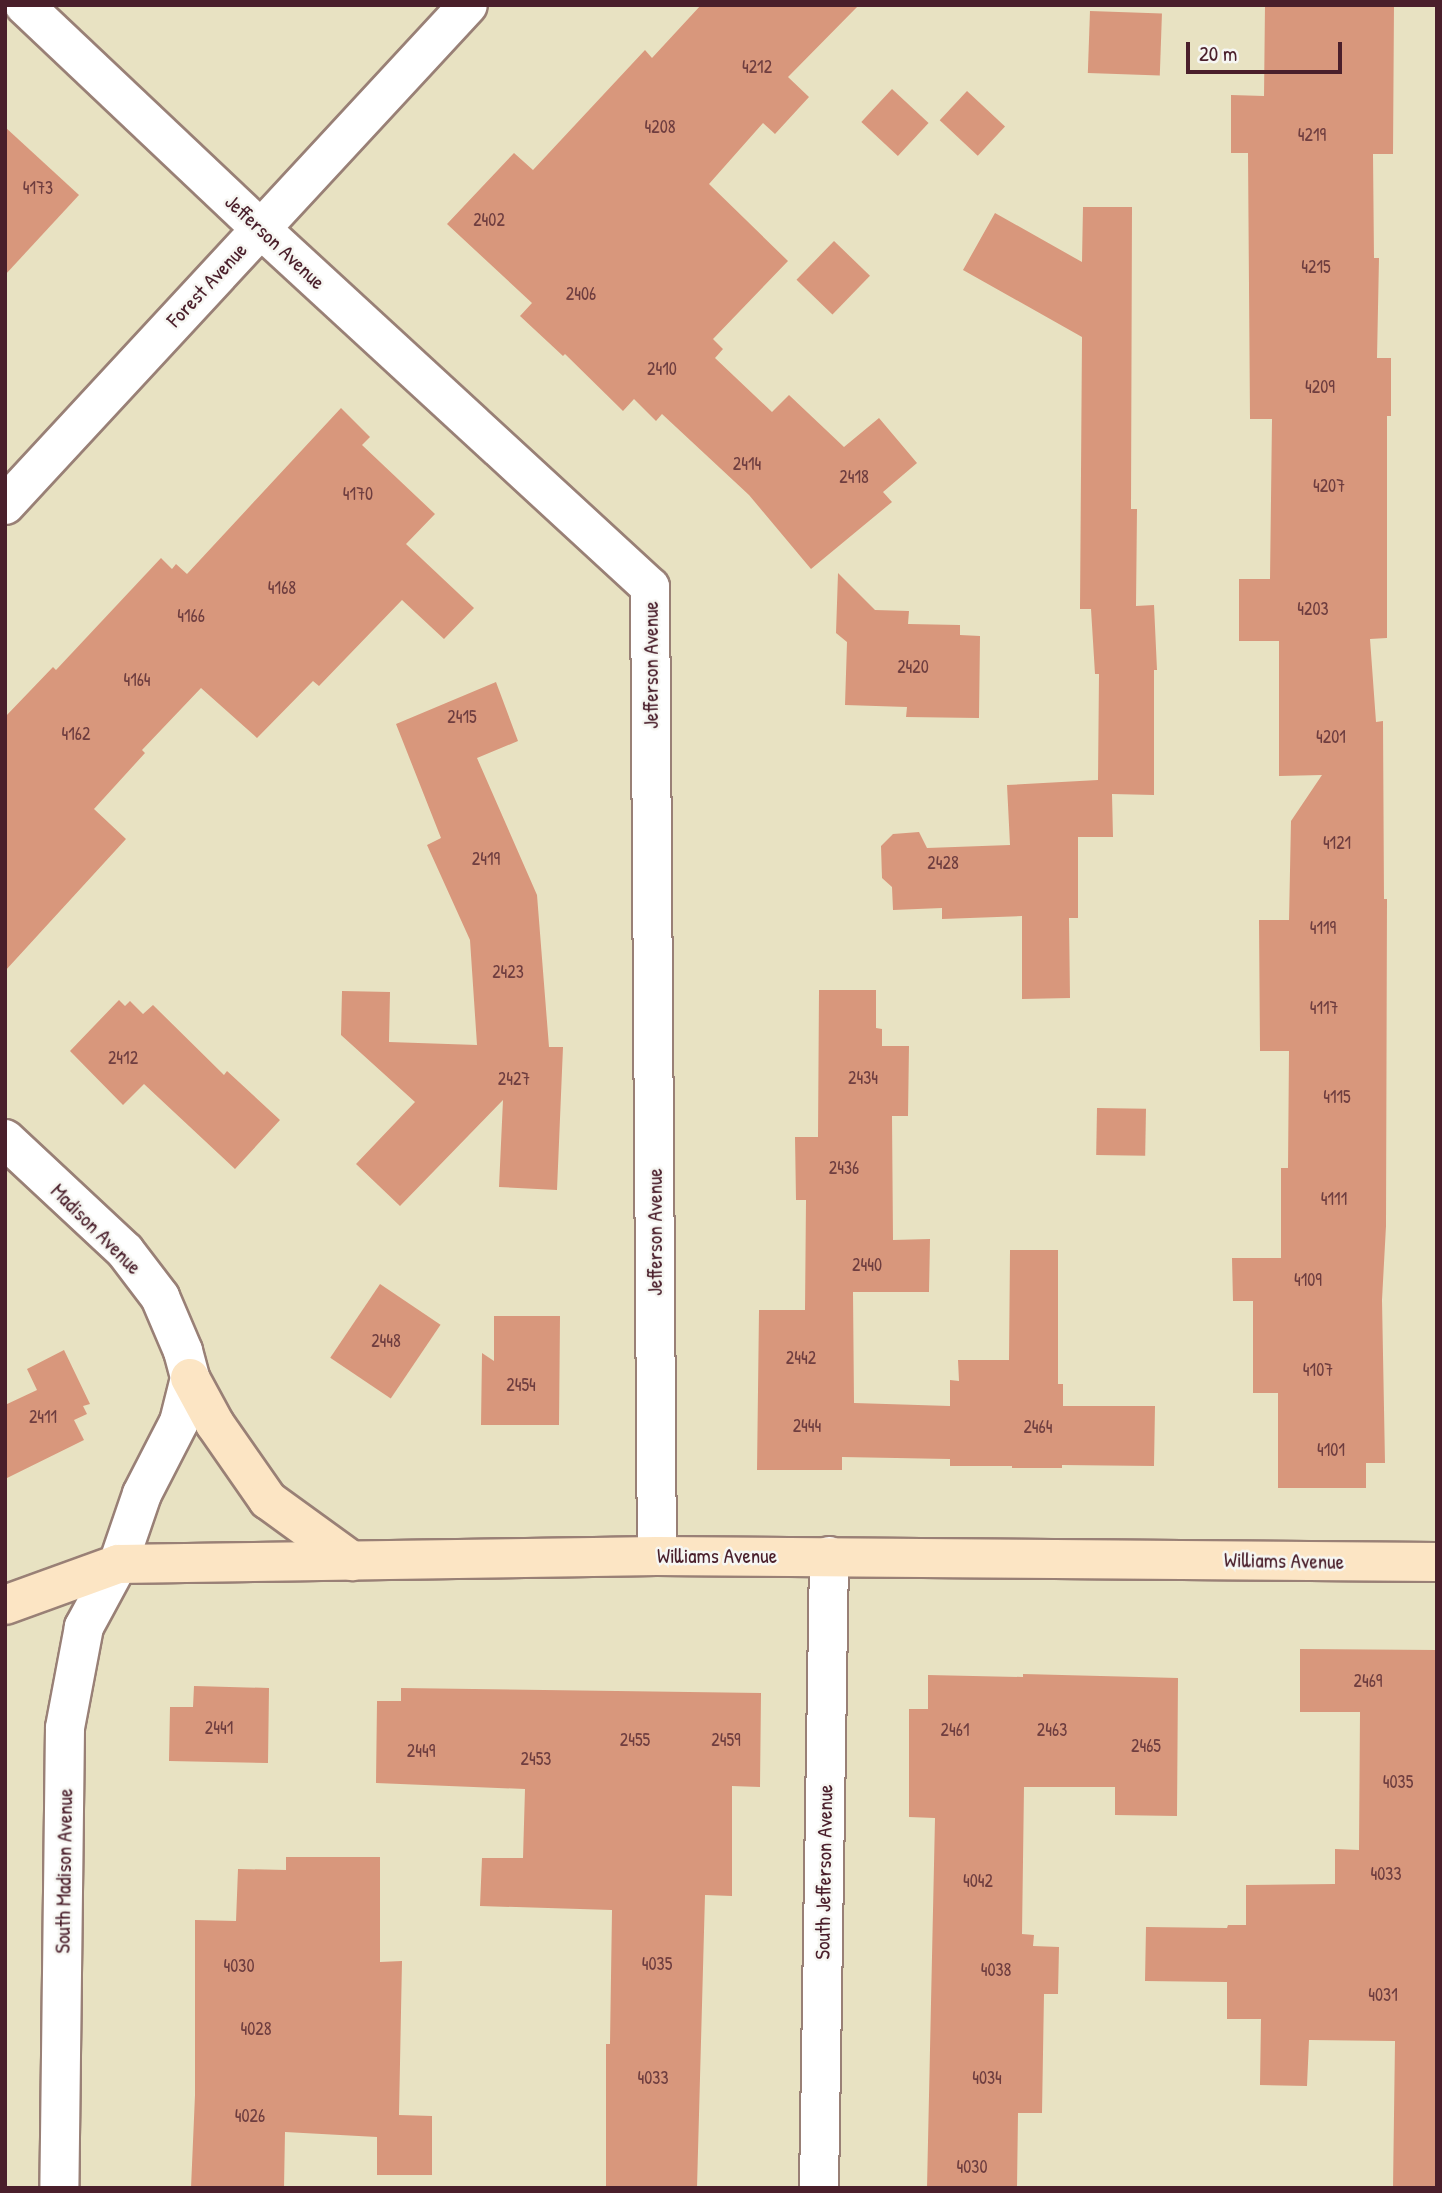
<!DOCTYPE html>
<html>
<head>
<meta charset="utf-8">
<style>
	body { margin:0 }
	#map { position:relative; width:1442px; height:2193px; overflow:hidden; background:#e8e2c2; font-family:"Patrick Hand",sans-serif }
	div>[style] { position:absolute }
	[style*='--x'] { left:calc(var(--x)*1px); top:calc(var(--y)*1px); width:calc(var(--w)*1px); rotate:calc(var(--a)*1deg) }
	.building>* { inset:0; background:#d8977c; transform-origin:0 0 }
	.roads { filter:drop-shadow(2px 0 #998076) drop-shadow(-2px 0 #998076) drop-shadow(0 2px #998076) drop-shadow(0 -2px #998076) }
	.street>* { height:38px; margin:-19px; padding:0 19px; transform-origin:19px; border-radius:19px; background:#fff }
	.secondary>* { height:38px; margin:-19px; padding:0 19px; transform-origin:19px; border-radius:19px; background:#fce5c4 }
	span { translate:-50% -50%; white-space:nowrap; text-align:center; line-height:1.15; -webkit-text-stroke:5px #f6f6f2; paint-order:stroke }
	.number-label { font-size:18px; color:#6e3d3f }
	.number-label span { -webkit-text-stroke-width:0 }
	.street-label { font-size:21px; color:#4a1f2b }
	.frame { position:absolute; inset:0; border:7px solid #4a1f2b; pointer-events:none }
	.scale { position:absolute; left:1186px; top:42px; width:156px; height:32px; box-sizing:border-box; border:4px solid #4a1f2b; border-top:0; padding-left:9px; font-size:21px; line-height:24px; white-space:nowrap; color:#4a1f2b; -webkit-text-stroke:5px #f6f6f2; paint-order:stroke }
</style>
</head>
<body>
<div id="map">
	<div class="building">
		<div style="clip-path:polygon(701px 5px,859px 5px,788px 77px,809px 97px,775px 134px,763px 123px,709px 184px,788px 261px,713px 339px,723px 349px,715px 358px,772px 412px,789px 395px,844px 447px,879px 418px,917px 463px,883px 492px,892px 502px,811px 569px,749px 495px,662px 414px,656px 421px,634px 399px,623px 411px,565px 354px,563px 356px,520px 316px,532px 303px,447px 224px,514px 153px,533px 170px,645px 50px,652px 58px)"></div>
		<div style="clip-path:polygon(1265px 5px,1394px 5px,1393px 154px,1373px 154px,1374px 258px,1379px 258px,1377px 358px,1391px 358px,1391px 416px,1387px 416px,1387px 638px,1370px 639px,1376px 722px,1383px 721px,1384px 899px,1387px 899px,1386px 1226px,1382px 1300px,1385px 1463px,1366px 1463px,1366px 1488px,1278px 1488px,1278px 1393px,1253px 1393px,1253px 1301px,1233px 1301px,1232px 1258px,1281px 1258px,1281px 1168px,1288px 1168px,1289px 1051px,1260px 1051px,1259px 920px,1289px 920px,1291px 821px,1322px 775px,1279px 776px,1279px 641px,1239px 641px,1239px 579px,1270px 579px,1272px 419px,1250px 419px,1248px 153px,1231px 153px,1231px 95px,1264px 96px)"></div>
		<div style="left:1090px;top:11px;width:72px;height:62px;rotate:2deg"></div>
		<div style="left:892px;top:89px;width:50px;height:45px;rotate:43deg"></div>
		<div style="left:967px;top:91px;width:52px;height:40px;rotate:43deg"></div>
		<div style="clip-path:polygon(5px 127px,79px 195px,5px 275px)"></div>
		<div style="clip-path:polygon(1083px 207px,1132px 207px,1131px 509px,1137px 509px,1136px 606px,1154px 605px,1157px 670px,1154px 670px,1154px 795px,1112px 794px,1113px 837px,1078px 837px,1078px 918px,1069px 918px,1070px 998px,1022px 999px,1022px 916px,942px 919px,942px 908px,893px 910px,892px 887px,882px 878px,881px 846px,893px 834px,919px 832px,927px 848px,1010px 845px,1007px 785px,1098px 780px,1099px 674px,1095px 674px,1091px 609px,1080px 609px,1082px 337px,963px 270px,995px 213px,1082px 262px)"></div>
		<div style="left:834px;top:241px;width:50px;height:54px;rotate:44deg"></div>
		<div style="clip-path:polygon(341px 408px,370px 437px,362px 445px,435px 514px,406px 544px,474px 608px,444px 639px,402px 600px,319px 686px,313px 681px,257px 738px,201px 688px,142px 750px,145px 753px,94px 809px,126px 839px,5px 971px,5px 717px,53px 667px,56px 670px,161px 558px,172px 569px,176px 564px,187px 574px)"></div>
		<div style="clip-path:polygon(838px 573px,875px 610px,909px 611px,908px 624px,960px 625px,960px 635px,980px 636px,979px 718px,906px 717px,907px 707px,845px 705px,847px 642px,836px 633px)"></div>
		<div style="clip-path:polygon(496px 682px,518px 741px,477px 758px,537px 895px,549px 1047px,563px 1047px,557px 1190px,499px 1187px,503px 1100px,400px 1206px,356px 1164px,415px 1102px,341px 1035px,342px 991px,390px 992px,389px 1042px,477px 1045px,470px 940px,427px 845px,441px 838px,396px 724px)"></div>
		<div style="clip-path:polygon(819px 990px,876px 990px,876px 1028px,882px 1029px,882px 1046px,909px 1046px,908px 1116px,892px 1116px,893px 1240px,930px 1239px,929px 1292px,853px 1292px,854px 1403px,950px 1406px,950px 1380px,959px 1381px,958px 1360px,1009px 1360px,1010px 1250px,1058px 1250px,1058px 1384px,1063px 1384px,1063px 1406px,1155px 1406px,1154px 1466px,1062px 1465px,1062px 1468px,1012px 1468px,1012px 1466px,950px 1466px,950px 1459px,842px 1457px,842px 1470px,757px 1470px,759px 1310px,805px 1310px,806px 1200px,796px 1200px,795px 1137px,818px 1137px)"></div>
		<div style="clip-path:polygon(119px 1000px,125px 1006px,130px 1001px,143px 1014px,153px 1005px,224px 1075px,227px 1071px,280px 1120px,235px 1169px,144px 1084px,123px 1105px,70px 1051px)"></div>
		<div style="left:1097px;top:1108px;width:49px;height:47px;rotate:1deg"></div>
		<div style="left:380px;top:1284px;width:73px;height:89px;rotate:34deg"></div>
		<div style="clip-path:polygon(494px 1316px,560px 1316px,559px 1425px,481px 1425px,482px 1353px,494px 1361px)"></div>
		<div style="clip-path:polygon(64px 1350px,90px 1404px,83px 1406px,87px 1414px,74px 1420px,84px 1440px,5px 1479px,5px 1405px,37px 1390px,27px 1369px)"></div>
		<div style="clip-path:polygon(1300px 1649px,1437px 1650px,1437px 2188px,1393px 2188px,1395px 2041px,1309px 2040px,1307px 2086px,1260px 2085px,1261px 2019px,1227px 2019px,1227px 1982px,1145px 1981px,1146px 1927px,1227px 1928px,1228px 1925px,1246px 1925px,1246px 1885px,1335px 1884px,1335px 1849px,1359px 1850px,1360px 1712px,1300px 1712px)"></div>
		<div style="clip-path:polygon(1023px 1674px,1178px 1678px,1177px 1816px,1115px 1815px,1115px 1787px,1024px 1787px,1022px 1934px,1034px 1935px,1033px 1946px,1059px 1947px,1058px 1994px,1044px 1994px,1042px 2113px,1018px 2113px,1017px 2188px,927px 2188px,935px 1818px,909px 1817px,909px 1709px,928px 1709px,928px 1675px,1023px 1677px)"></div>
		<div style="clip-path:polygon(194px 1686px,269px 1688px,268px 1763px,169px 1761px,170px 1707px,193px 1707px)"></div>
		<div style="clip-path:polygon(401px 1688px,761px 1693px,760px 1787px,732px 1786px,732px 1896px,705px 1895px,697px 2188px,606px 2188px,606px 2044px,610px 2044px,612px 1910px,480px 1906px,482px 1858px,523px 1858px,525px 1789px,376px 1783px,377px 1701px,401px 1701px)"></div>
		<div style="clip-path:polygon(286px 1857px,380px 1857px,380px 1962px,402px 1961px,399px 2115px,432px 2116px,432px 2175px,377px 2175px,377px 2137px,285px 2132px,284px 2188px,191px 2188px,195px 2095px,195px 1920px,236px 1921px,238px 1869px,286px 1870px)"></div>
	</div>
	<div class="roads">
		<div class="street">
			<div style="--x:24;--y:5;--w:325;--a:43.4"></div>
			<div style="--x:260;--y:228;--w:530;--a:42.63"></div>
			<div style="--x:650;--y:587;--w:969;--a:89.59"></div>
			<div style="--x:5;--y:505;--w:681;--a:-47.2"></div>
			<div style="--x:5;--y:1139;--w:164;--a:43"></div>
			<div style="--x:125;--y:1251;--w:58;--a:52.7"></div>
			<div style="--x:160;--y:1297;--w:59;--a:66.9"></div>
			<div style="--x:183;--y:1351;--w:28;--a:75"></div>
			<div style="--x:190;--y:1378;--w:45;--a:104"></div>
			<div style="--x:179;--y:1422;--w:81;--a:117.2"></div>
			<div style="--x:142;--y:1494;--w:74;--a:108.9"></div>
			<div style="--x:118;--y:1564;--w:72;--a:118.4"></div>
			<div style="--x:84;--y:1627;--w:103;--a:100.7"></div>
			<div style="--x:65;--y:1728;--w:460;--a:90.7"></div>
			<div style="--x:819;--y:2188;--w:632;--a:-89.09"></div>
		</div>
		<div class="secondary">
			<div style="--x:190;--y:1378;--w:52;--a:61.5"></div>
			<div style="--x:215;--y:1424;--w:93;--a:55.1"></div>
			<div style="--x:268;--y:1500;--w:104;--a:36"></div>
			<div style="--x:5;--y:1605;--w:120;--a:-19.9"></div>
			<div style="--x:118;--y:1564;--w:539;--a:-0.85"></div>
			<div style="--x:657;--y:1556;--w:780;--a:0.44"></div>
		</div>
	</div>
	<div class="number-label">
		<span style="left:757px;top:67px">4212</span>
		<span style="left:660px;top:127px">4208</span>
		<span style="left:1312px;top:135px">4219</span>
		<span style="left:38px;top:188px">4173</span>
		<span style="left:489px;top:220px">2402</span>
		<span style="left:1316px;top:267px">4215</span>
		<span style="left:581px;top:294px">2406</span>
		<span style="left:662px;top:369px">2410</span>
		<span style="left:1320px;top:387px">4209</span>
		<span style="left:747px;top:464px">2414</span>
		<span style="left:854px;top:477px">2418</span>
		<span style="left:1329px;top:486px">4207</span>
		<span style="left:358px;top:494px">4170</span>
		<span style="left:282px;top:588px">4168</span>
		<span style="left:1313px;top:609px">4203</span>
		<span style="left:191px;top:616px">4166</span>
		<span style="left:913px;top:667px">2420</span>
		<span style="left:137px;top:680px">4164</span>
		<span style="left:462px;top:717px">2415</span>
		<span style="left:76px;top:734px">4162</span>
		<span style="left:1331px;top:737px">4201</span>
		<span style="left:1337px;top:843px">4121</span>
		<span style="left:486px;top:859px">2419</span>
		<span style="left:943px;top:863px">2428</span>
		<span style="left:1323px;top:928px">4119</span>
		<span style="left:508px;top:972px">2423</span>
		<span style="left:1324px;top:1008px">4117</span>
		<span style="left:123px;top:1058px">2412</span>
		<span style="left:863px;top:1078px">2434</span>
		<span style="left:514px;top:1079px">2427</span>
		<span style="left:1337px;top:1097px">4115</span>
		<span style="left:844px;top:1168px">2436</span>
		<span style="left:1334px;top:1199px">4111</span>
		<span style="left:867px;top:1265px">2440</span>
		<span style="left:1308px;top:1280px">4109</span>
		<span style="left:386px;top:1341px">2448</span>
		<span style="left:801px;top:1358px">2442</span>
		<span style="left:1318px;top:1370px">4107</span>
		<span style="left:521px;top:1385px">2454</span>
		<span style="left:43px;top:1417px">2411</span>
		<span style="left:807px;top:1426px">2444</span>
		<span style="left:1038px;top:1427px">2464</span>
		<span style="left:1331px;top:1450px">4101</span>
		<span style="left:1368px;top:1681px">2469</span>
		<span style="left:219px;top:1728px">2441</span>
		<span style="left:955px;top:1730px">2461</span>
		<span style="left:1052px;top:1730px">2463</span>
		<span style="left:635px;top:1740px">2455</span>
		<span style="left:726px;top:1740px">2459</span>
		<span style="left:1146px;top:1746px">2465</span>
		<span style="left:421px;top:1751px">2449</span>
		<span style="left:536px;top:1759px">2453</span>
		<span style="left:1398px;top:1782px">4035</span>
		<span style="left:1386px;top:1874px">4033</span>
		<span style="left:978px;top:1881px">4042</span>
		<span style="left:657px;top:1964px">4035</span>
		<span style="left:239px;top:1966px">4030</span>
		<span style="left:996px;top:1970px">4038</span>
		<span style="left:1383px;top:1995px">4031</span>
		<span style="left:256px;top:2029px">4028</span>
		<span style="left:653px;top:2078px">4033</span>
		<span style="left:987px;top:2078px">4034</span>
		<span style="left:250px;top:2116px">4026</span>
		<span style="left:972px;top:2167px">4030</span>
	</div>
	<div class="street-label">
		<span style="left:275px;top:242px;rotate:43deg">Jefferson Avenue</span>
		<span style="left:207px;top:285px;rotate:-47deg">Forest Avenue</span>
		<span style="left:651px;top:665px;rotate:-90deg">Jefferson Avenue</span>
		<span style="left:96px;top:1229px;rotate:45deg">Madison Avenue</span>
		<span style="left:655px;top:1232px;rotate:-90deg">Jefferson Avenue</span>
		<span style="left:717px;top:1556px">Williams Avenue</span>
		<span style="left:1284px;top:1561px;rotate:1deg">Williams Avenue</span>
		<span style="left:64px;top:1871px;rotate:-89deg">South Madison Avenue</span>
		<span style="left:824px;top:1872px;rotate:-89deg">South Jefferson Avenue</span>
	</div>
	<div class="frame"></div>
	<div class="scale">20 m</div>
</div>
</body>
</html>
